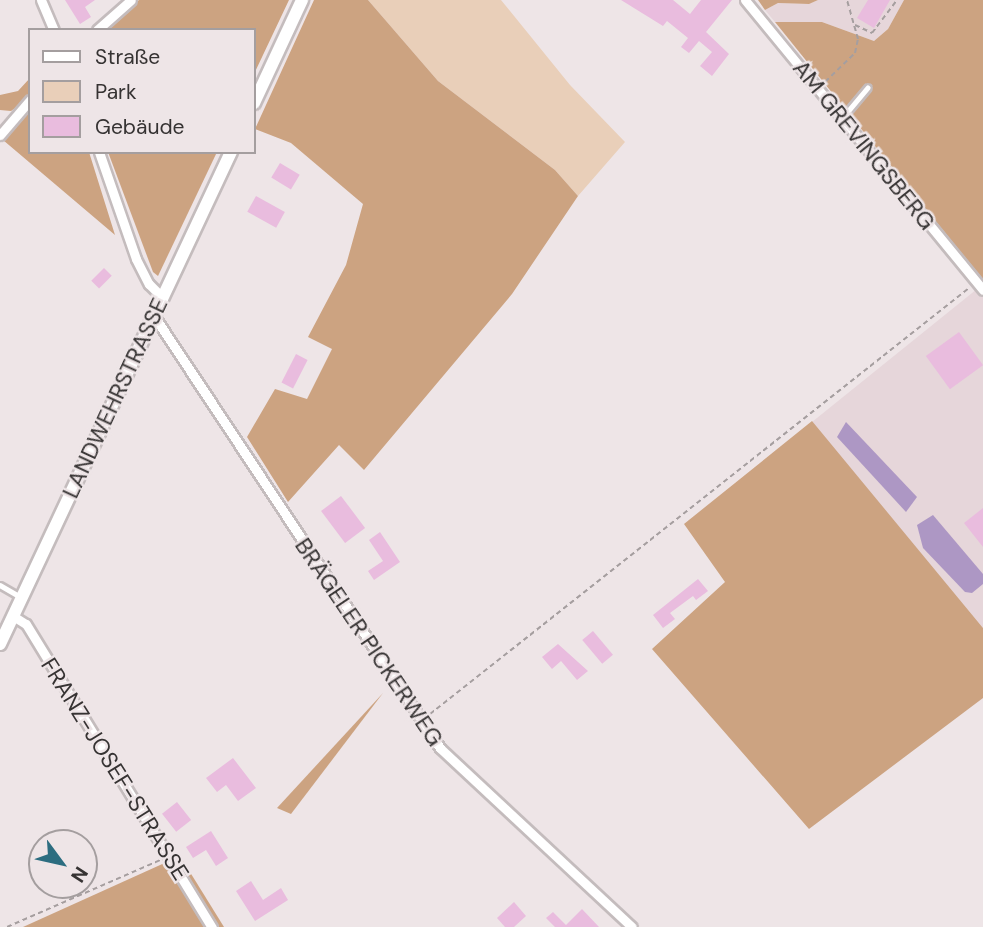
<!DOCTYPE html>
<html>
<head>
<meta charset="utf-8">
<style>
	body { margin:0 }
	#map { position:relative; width:983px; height:927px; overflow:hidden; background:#eee5e7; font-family:"DM Sans",sans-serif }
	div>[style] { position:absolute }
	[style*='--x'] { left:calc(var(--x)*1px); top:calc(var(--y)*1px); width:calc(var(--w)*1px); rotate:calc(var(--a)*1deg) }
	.built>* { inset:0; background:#e6d6da }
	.green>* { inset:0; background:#e9cfb9 }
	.forest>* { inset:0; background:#cca381 }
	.water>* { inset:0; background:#ad97c4 }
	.building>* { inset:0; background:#e9bcde; transform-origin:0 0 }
	.path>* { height:2px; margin-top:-1px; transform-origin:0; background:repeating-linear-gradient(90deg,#a59e9f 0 5px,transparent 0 8.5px) }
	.roads { filter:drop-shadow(2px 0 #c4bcbd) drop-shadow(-2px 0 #c4bcbd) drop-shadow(0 2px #c4bcbd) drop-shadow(0 -2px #c4bcbd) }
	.lane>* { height:4.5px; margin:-2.25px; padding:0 2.25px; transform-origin:2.25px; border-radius:2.25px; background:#fff }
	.street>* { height:9px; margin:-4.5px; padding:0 4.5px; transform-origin:4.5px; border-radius:4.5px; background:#fff }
	.secondary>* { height:12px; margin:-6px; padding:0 6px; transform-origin:6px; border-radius:6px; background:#fff }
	span { translate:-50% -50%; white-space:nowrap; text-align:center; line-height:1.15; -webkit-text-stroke:5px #eee5e7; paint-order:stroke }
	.street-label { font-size:23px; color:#363333 }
	.legend { position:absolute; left:28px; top:28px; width:228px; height:126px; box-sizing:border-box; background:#eee5e7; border:2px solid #a49e9f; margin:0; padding:9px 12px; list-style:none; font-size:21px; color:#363333 }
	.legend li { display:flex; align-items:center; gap:14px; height:35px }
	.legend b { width:35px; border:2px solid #a49e9f }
	.north { position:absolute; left:28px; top:829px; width:70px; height:70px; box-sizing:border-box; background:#eee5e7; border:2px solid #a49e9f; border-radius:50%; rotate:123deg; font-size:19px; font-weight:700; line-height:28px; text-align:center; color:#363333 }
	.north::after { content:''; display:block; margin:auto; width:24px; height:32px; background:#2c6d80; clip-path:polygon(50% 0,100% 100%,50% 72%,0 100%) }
</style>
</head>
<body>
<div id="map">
	<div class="built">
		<div style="clip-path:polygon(818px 0,904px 0,888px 29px,874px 41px,822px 22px,775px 22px,765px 10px,778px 3px,808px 4px)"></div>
		<div style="clip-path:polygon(977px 289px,983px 297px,983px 628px,812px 422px)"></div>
	</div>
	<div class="green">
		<div style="clip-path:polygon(368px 0,501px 0,570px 85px,625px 142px,578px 196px,555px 170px,438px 81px)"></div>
	</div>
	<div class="forest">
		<div style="clip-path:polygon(139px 0,289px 0,254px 74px,254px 30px,105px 30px)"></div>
		<div style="clip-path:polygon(314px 0,368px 0,438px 81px,555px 170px,578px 196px,512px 294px,364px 470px,339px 445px,288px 502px,247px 437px,275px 389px,307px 399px,332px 349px,308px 337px,346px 265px,363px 204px,291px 143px,255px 129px)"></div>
		<div style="clip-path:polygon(758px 0,818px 0,809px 4px,778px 3px,765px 10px)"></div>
		<div style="clip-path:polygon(904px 0,983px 0,983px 280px,775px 22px,822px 22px,874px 41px,888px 29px)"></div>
		<div style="clip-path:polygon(30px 78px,30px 93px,21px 104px,11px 111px,0 110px,0 95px,18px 91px)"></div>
		<div style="clip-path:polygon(30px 110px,30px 152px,89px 152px,115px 235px,3px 140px)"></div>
		<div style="clip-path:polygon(108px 152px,217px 152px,158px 276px,153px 272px)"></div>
		<div style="clip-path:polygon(812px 421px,983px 628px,983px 698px,809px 829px,652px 649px,725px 582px,684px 524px)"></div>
		<div style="clip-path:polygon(383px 693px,291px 814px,277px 808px)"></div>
		<div style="clip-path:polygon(180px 856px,224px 927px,23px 927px)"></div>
	</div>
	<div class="water">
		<div style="clip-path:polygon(846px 422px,917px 497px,906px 512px,837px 437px)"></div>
		<div style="clip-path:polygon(933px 515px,983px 574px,983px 584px,972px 593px,965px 592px,923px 548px,917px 525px)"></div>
	</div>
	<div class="building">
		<div style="clip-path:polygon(65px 0,95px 0,85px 7px,91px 17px,80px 24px)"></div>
		<div style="clip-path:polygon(621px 0,673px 0,690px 14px,701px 0,732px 0,706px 32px,729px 54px,712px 76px,700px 66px,712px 52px,699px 41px,689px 53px,681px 47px,688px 38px,667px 21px,663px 26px)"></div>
		<div style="clip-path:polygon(868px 0,890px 0,874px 28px,857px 18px)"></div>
		<div style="left:280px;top:163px;width:23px;height:17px;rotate:31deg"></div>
		<div style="left:256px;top:196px;width:33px;height:18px;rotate:29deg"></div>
		<div style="left:104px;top:268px;width:11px;height:18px;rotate:45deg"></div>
		<div style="left:959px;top:332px;width:41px;height:41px;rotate:54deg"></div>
		<div style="left:296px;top:354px;width:13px;height:32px;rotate:27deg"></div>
		<div style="left:341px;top:496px;width:40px;height:25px;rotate:53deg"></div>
		<div style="clip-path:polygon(983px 508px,983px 547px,964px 523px)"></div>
		<div style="clip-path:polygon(380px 532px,400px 562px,374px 580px,368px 571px,383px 561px,369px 540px)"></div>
		<div style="clip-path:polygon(698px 579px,708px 591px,696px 600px,693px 596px,670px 613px,675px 619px,663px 628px,653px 615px)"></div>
		<div style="left:593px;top:631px;width:31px;height:14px;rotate:50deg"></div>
		<div style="clip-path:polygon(558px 644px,588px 671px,577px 680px,561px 661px,552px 669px,542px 657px)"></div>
		<div style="clip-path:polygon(233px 758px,256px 788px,238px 801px,226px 785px,217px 792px,206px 778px)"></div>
		<div style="left:177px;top:802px;width:23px;height:19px;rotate:52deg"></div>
		<div style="clip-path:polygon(211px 831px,228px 858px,216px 866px,206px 850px,193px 858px,186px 847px)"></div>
		<div style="clip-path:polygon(251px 881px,263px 900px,281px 888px,288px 900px,255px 921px,236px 891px)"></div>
		<div style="clip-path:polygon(514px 902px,526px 916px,514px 927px,505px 927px,497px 918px)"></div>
		<div style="clip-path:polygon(582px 909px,599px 927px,555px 927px,546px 918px,553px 912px,566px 925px)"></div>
	</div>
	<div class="path">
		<div style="--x:855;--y:25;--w:19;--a:25"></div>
		<div style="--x:872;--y:33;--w:41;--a:-52.9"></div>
		<div style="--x:825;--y:82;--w:42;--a:-44"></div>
		<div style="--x:855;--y:53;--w:14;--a:-78"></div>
		<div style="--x:858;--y:39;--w:41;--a:-105.8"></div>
		<div style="--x:430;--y:714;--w:687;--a:-38.32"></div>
		<div style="--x:7;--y:927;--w:167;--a:-23.6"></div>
	</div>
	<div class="roads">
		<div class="lane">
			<div style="--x:843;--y:117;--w:38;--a:-50"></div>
			<div style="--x:0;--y:585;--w:24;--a:30"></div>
		</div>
		<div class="street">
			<div style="--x:41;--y:0;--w:33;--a:67"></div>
			<div style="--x:745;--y:0;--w:375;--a:50.6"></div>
			<div style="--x:97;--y:30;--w:45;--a:-41.4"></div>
			<div style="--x:0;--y:135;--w:46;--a:-49.4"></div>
			<div style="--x:99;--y:152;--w:113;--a:70.9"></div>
			<div style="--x:136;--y:259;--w:28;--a:63"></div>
			<div style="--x:149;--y:284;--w:20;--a:45"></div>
			<div style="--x:154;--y:316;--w:518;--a:56.49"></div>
			<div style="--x:440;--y:748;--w:262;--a:43"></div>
			<div style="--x:13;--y:616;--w:15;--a:32"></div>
			<div style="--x:26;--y:624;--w:356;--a:58.5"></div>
		</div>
		<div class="secondary">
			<div style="--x:254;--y:103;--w:114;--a:-65"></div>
			<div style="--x:0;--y:644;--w:544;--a:-64.85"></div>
		</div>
	</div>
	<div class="street-label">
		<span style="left:864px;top:145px;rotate:51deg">AM GREVINGSBERG</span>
		<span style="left:115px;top:398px;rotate:-65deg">LANDWEHRSTRASSE</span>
		<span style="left:369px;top:642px;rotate:56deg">BRÄGELER PICKERWEG</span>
		<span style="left:115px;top:769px;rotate:58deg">FRANZ-JOSEF-STRASSE</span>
	</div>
	<ul class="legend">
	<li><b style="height:9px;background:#fff"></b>Straße</li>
	<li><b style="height:19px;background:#e9cfb9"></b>Park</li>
	<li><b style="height:19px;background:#e9bcde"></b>Gebäude</li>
	</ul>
	<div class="north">N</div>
</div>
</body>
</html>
